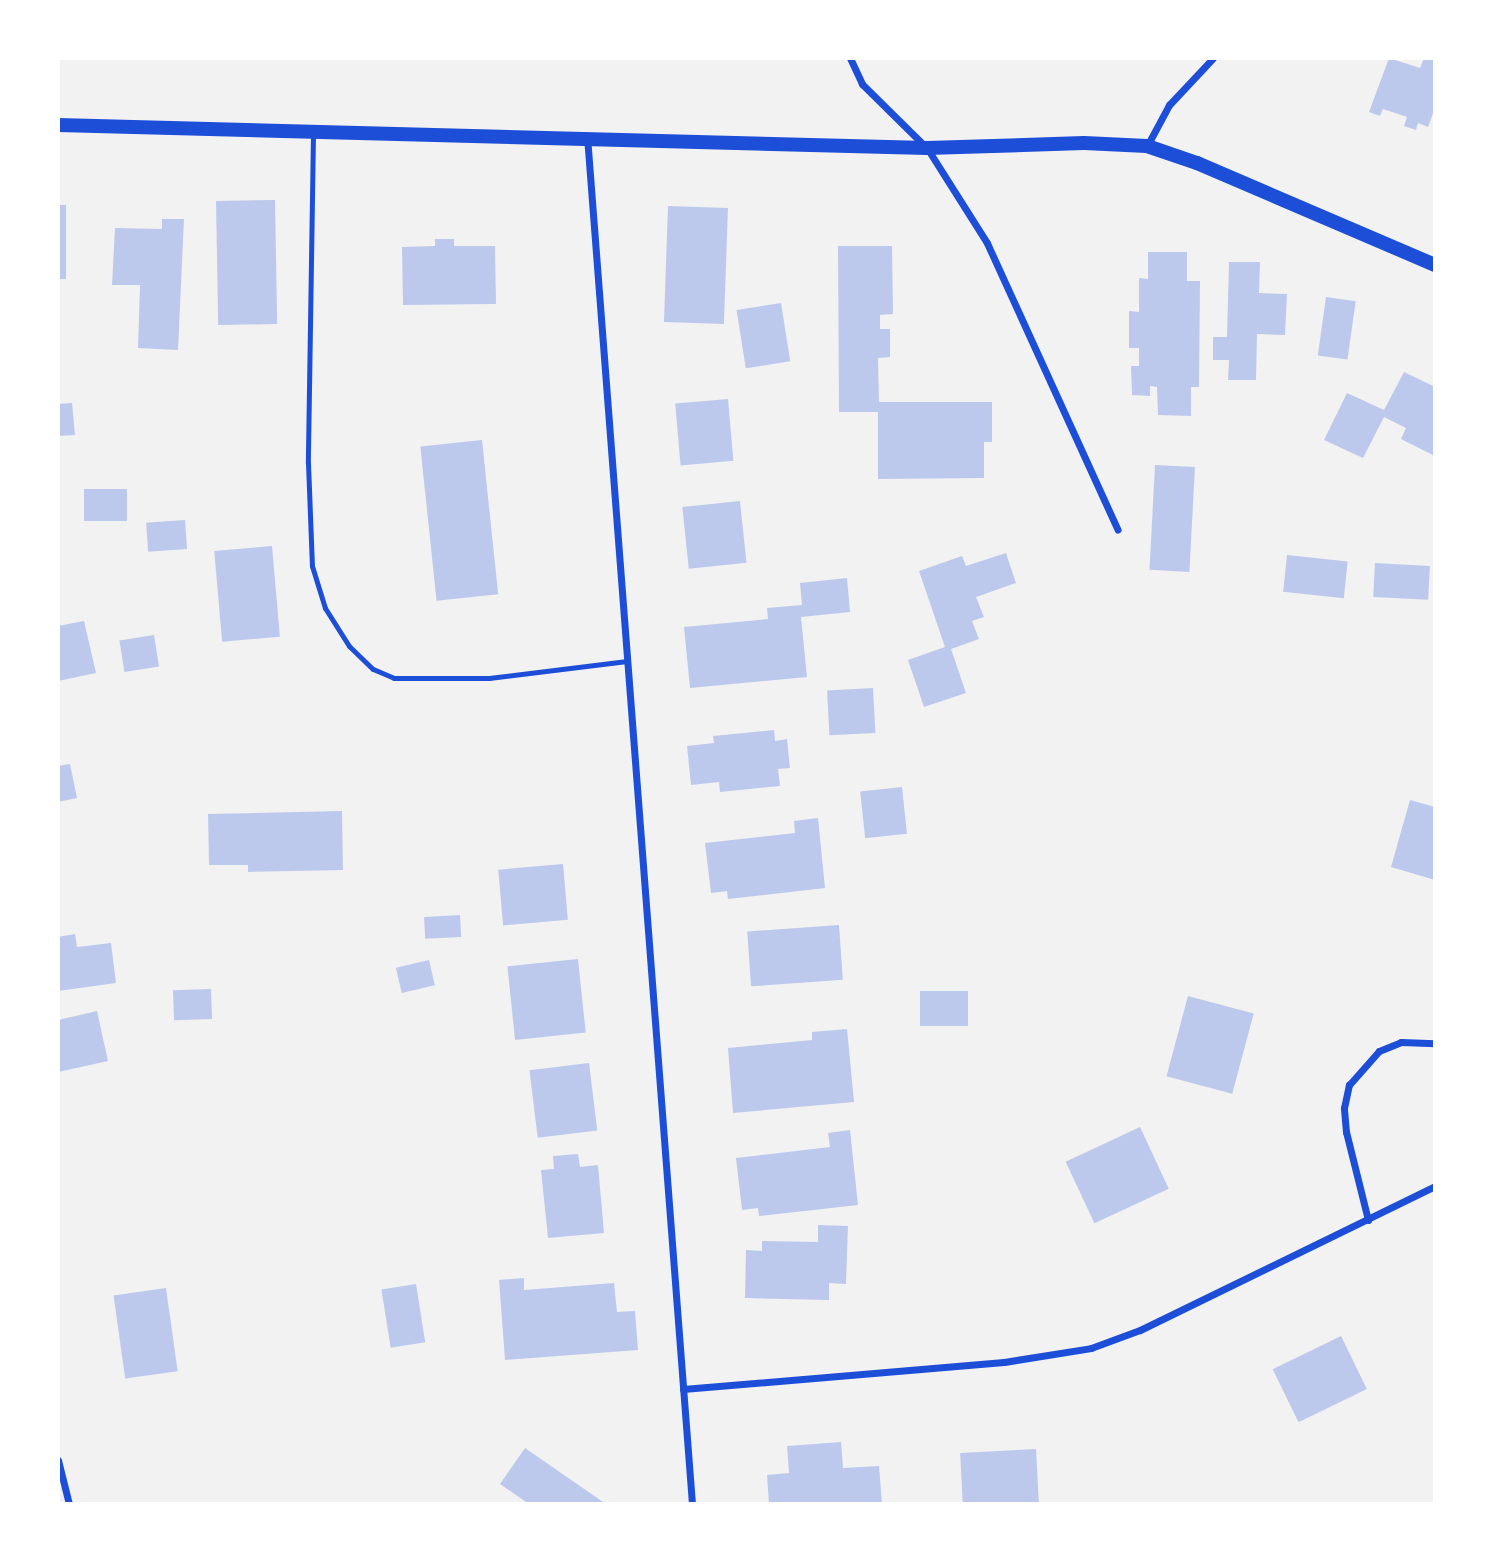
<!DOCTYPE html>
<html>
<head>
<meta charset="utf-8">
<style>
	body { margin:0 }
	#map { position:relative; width:1493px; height:1562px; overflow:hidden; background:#f2f2f2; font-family:"IBM Plex Sans",sans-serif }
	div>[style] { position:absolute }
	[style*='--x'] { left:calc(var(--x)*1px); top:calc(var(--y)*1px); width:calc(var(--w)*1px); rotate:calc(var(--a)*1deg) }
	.building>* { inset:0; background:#bdc9ec; transform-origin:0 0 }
	.service>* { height:5px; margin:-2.5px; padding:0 2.5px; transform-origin:2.5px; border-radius:2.5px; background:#1d4ed8 }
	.minor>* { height:7px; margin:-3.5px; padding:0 3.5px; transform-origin:3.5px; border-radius:3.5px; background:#1d4ed8 }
	.secondary>* { height:14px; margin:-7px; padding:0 7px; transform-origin:7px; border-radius:7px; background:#1d4ed8 }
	span { translate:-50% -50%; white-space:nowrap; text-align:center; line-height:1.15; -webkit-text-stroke:7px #fff; paint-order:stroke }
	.frame { position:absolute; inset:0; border:60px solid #fff; pointer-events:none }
</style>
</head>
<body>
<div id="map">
	<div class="building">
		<div style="clip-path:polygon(1389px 58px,1420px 68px,1424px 58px,1435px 58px,1435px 108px,1428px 127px,1418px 123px,1416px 130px,1404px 126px,1407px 117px,1383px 109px,1380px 116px,1369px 112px)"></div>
		<div style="left:275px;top:200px;width:124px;height:59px;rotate:89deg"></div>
		<div style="left:58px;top:205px;width:8px;height:74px"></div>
		<div style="left:668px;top:206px;width:60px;height:116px;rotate:2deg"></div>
		<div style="clip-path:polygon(162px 219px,184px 219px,178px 350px,138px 348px,140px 285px,112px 285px,115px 228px,162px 229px)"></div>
		<div style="clip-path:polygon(435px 239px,454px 239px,454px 246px,495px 246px,496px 304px,403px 305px,402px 247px,435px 246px)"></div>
		<div style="clip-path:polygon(838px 246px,892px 246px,893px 314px,880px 315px,880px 329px,890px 329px,890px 357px,878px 358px,879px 402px,992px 402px,992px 442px,984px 442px,984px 478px,878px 479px,878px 412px,839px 412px)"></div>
		<div style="clip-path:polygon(1148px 252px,1187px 252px,1187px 281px,1200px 281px,1199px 387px,1191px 387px,1191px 416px,1158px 415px,1157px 387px,1150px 386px,1150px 396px,1132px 395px,1131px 366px,1139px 366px,1139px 348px,1129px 348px,1129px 311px,1139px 312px,1139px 278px,1148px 279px)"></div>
		<div style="clip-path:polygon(1229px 262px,1260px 262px,1259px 293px,1287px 294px,1285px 335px,1257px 334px,1256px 380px,1228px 380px,1229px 360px,1213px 360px,1213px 337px,1227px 337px)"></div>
		<div style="left:1326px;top:297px;width:30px;height:59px;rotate:8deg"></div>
		<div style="left:781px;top:303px;width:59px;height:45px;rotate:81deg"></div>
		<div style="clip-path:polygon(1404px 372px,1435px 387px,1435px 456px,1401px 439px,1406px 428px,1384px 417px,1363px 458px,1324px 440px,1347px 393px,1384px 410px)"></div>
		<div style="left:728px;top:399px;width:62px;height:53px;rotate:85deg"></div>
		<div style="clip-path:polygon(72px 403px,75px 435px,58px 436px,58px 404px)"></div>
		<div style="left:482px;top:440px;width:155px;height:62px;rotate:84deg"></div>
		<div style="left:1155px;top:465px;width:40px;height:105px;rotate:3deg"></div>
		<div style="left:84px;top:489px;width:43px;height:32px"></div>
		<div style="left:740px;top:501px;width:62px;height:58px;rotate:84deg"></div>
		<div style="left:185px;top:520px;width:29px;height:39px;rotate:86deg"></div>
		<div style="left:272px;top:546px;width:91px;height:58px;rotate:85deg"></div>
		<div style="clip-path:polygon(1006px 553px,1016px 583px,976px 597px,984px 617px,972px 621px,979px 639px,951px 649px,966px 693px,924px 707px,908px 660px,945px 647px,919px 571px,962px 556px,966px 566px)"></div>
		<div style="left:1287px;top:555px;width:61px;height:37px;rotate:6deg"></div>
		<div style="left:1375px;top:563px;width:55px;height:34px;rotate:3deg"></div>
		<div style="clip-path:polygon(847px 578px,850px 612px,801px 617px,807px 677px,690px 688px,684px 627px,768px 619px,767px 608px,802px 605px,800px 583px)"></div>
		<div style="clip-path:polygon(84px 621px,96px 673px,58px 681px,58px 626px)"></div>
		<div style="left:154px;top:635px;width:32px;height:35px;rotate:81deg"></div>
		<div style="left:873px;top:688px;width:45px;height:46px;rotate:87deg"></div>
		<div style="clip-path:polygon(774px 730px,775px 741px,787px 739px,790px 768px,778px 769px,780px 786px,720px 792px,719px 782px,691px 785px,687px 746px,714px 743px,713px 736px)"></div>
		<div style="clip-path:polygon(70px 764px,77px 798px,58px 802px,58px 766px)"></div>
		<div style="left:902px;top:787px;width:47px;height:42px;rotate:84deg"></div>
		<div style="clip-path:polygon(1410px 800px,1435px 807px,1435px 880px,1391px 867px)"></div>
		<div style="clip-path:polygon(342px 811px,343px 870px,248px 872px,248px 865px,209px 865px,208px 814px)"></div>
		<div style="clip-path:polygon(818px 818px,825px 888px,728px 899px,727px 891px,711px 893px,705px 843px,795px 833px,794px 821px)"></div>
		<div style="left:563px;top:864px;width:56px;height:65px;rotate:85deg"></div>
		<div style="left:460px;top:915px;width:22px;height:36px;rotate:87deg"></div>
		<div style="left:839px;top:925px;width:55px;height:92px;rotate:86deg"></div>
		<div style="clip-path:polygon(75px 934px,77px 947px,111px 943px,116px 983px,58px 991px,58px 937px)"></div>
		<div style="left:578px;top:959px;width:74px;height:71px;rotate:84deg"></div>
		<div style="left:429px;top:960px;width:26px;height:34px;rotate:77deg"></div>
		<div style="left:211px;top:989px;width:30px;height:38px;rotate:88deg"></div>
		<div style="left:968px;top:991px;width:35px;height:48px;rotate:90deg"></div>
		<div style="left:1188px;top:996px;width:68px;height:83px;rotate:15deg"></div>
		<div style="clip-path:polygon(97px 1011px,108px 1061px,58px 1072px,58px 1020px)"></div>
		<div style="clip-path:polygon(847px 1029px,854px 1102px,733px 1113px,728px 1048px,812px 1040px,812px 1032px)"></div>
		<div style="left:589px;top:1063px;width:68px;height:60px;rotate:83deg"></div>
		<div style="left:1140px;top:1127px;width:68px;height:82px;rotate:65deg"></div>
		<div style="clip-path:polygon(850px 1130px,858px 1205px,759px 1216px,758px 1208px,742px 1210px,736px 1158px,830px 1147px,828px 1133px)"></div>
		<div style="clip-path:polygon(578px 1154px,580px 1167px,598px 1165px,604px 1233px,548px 1238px,541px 1170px,554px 1169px,553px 1156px)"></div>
		<div style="clip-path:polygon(818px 1225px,848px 1226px,846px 1284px,829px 1283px,829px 1300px,745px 1298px,746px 1250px,762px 1251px,762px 1241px,818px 1242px)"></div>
		<div style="clip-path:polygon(524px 1278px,524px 1290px,614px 1283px,617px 1312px,635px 1311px,638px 1350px,505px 1360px,499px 1280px)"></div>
		<div style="left:416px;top:1284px;width:59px;height:35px;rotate:81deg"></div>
		<div style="left:166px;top:1288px;width:84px;height:53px;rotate:82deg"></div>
		<div style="left:1341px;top:1336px;width:59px;height:76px;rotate:64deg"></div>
		<div style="clip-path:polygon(841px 1442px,843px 1468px,879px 1466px,882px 1504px,769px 1504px,767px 1475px,789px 1473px,787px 1446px)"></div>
		<div style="clip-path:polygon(525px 1448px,606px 1504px,529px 1504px,500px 1484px)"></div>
		<div style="left:1036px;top:1449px;width:55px;height:76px;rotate:87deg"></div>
	</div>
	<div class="service">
		<div style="--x:313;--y:134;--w:329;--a:90.9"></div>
		<div style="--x:308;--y:463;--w:103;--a:87.8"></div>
		<div style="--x:312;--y:566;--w:44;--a:72.8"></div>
		<div style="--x:325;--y:608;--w:45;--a:57.7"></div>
		<div style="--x:349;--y:646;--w:33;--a:44"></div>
		<div style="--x:373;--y:669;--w:23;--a:23"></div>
		<div style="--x:394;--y:678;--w:95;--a:0"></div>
		<div style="--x:489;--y:678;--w:139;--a:-7"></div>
	</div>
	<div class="minor">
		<div style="--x:850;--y:58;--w:29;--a:65"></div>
		<div style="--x:862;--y:84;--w:91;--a:44.6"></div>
		<div style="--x:927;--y:148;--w:112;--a:57.7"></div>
		<div style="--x:987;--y:243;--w:315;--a:65.5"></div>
		<div style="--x:587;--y:136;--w:1372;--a:85.61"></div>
		<div style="--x:1147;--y:146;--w:47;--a:-61.8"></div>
		<div style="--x:1169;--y:105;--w:64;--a:-46.9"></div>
		<div style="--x:1368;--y:1220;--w:91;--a:-104"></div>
		<div style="--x:1346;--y:1132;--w:24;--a:-95"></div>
		<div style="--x:1344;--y:1108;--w:24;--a:-78"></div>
		<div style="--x:1349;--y:1085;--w:45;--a:-48.6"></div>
		<div style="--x:1379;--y:1051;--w:24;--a:-22"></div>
		<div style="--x:1401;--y:1042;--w:34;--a:2"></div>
		<div style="--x:683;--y:1389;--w:322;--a:-4.8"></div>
		<div style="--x:1004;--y:1362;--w:88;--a:-9.1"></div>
		<div style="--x:1091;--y:1348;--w:52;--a:-20.2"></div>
		<div style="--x:1140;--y:1330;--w:328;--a:-26"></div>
		<div style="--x:58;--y:1460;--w:45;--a:76"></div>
	</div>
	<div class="secondary">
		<div style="--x:58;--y:125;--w:869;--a:1.52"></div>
		<div style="--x:927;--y:148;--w:157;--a:-1.8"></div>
		<div style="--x:1084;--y:143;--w:63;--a:2.7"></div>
		<div style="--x:1147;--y:146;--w:53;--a:18.8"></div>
		<div style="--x:1197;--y:163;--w:259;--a:23.2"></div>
	</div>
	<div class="frame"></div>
</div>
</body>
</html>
